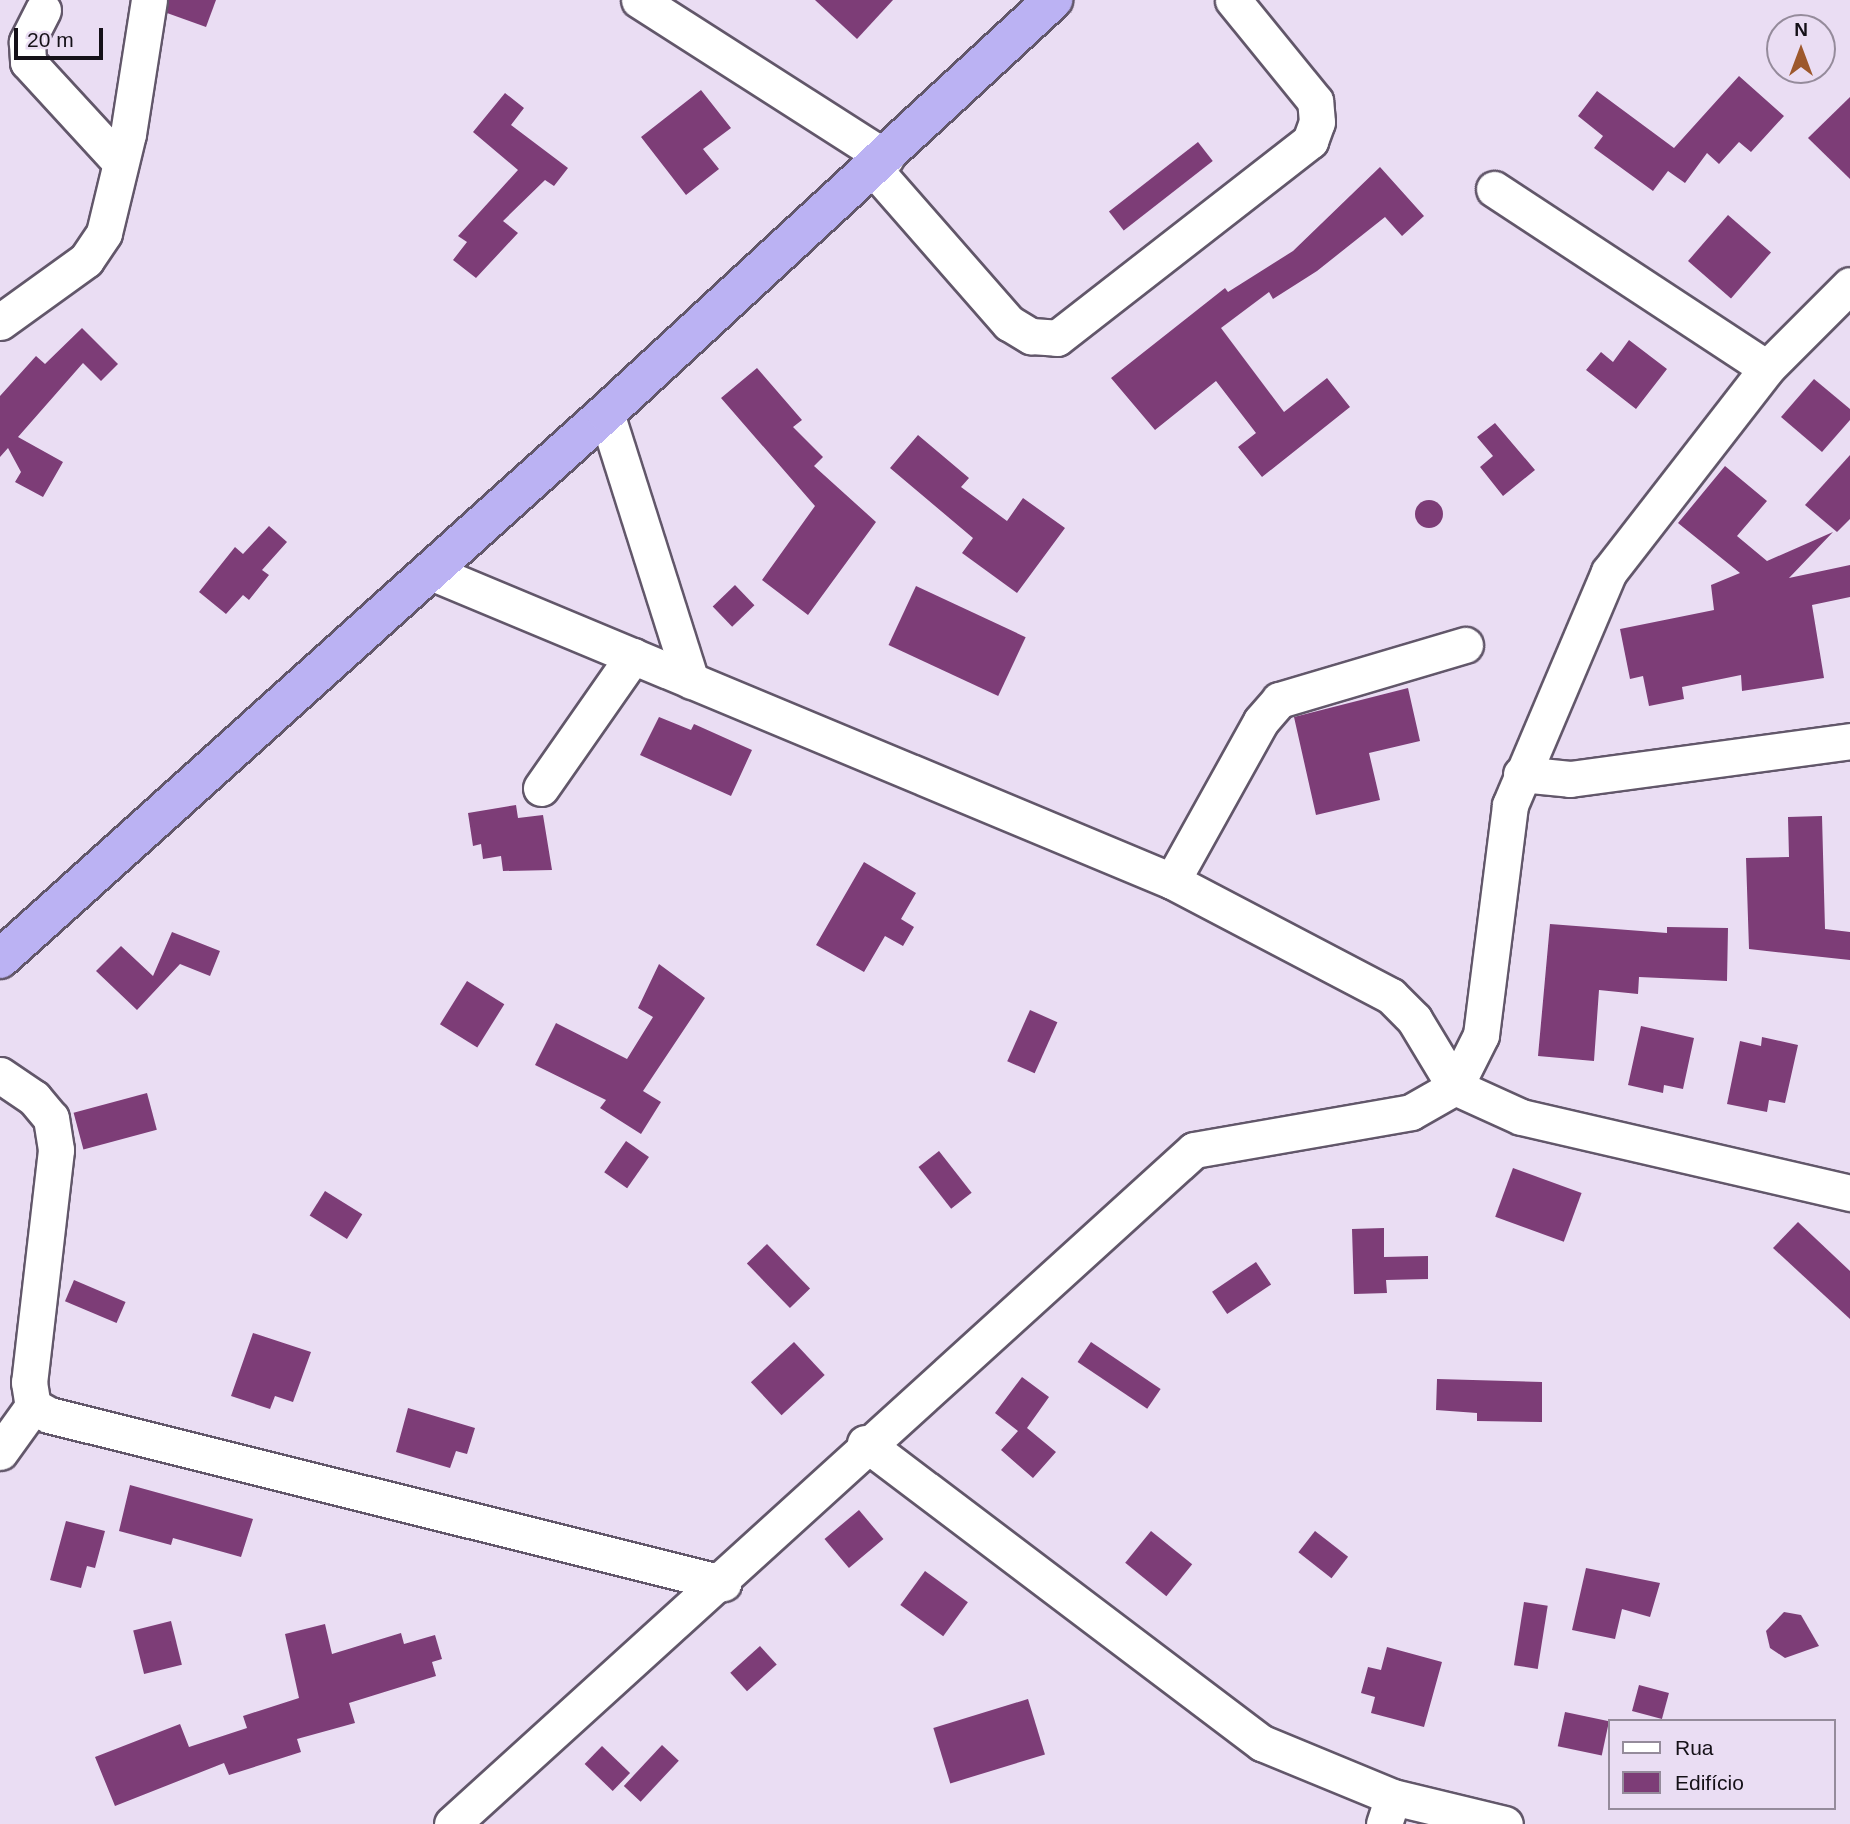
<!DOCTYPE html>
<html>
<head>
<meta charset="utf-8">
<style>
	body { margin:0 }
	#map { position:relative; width:1850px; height:1824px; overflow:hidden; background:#eaddf3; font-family:Arial,sans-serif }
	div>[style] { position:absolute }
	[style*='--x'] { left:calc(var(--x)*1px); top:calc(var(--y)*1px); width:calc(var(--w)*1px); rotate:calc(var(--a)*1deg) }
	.building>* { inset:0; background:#7d3d77; transform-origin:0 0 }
	.round { border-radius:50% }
	.roads { filter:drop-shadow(2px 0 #62576a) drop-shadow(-2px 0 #62576a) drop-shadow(0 2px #62576a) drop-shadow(0 -2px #62576a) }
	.minor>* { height:35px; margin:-17.5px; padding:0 17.5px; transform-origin:17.5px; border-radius:17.5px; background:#fff }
	.highway>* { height:38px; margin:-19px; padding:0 19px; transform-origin:19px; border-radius:19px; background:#bbb2f3 }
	span { translate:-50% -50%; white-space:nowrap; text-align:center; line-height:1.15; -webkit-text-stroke:7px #eaddf3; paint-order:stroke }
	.legend { position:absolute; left:1608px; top:1719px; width:228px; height:91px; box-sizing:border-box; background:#eaddf3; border:2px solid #958b9b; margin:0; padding:9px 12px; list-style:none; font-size:21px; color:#151118 }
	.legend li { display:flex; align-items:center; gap:14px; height:35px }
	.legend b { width:35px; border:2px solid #958b9b }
	.north { position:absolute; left:1766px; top:14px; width:70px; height:70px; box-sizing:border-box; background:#eaddf3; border:2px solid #958b9b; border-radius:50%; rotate:0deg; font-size:19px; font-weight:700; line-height:28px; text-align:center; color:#151118 }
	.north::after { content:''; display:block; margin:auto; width:24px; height:32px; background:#9d582c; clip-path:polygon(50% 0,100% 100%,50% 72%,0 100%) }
	.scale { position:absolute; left:14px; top:28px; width:89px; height:32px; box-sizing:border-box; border:4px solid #151118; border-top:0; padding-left:9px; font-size:21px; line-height:24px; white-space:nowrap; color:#151118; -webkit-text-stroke:5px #eaddf3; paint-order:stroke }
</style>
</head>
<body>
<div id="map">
	<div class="building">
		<div style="clip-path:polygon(169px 0,216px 0,206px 27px,167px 13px)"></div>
		<div style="clip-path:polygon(815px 0,893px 0,857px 39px)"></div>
		<div style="clip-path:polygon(1739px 76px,1784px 116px,1751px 152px,1739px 142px,1719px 164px,1707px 153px,1685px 183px,1668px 171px,1653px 191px,1594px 148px,1603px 136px,1578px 116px,1597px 91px,1674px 148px)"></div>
		<div style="clip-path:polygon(701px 90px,731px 128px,703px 149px,719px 169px,686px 195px,641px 137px)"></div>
		<div style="clip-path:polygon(505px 93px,524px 108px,511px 125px,568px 168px,554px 186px,545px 180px,503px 221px,518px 233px,476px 278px,453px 260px,467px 242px,458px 236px,518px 170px,473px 132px)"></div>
		<div style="clip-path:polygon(1850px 97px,1850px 179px,1808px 138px)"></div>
		<div style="left:1198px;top:142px;width:24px;height:113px;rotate:52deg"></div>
		<div style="clip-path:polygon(1380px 167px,1424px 216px,1402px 236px,1385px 217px,1317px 271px,1273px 299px,1269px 292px,1221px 328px,1284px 412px,1327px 378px,1350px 407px,1262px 477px,1238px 447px,1256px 433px,1216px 381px,1155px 430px,1111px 378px,1225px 288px,1228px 292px,1293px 251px)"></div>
		<div style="left:1728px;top:215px;width:57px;height:61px;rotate:41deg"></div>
		<div style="clip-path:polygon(82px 328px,118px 364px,101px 381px,83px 363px,18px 437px,63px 462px,43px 497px,15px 482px,21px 472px,8px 448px,0 457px,0 396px,36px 356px,45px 364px)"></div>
		<div style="clip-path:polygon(1629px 340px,1667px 369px,1636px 409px,1586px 370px,1601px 352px,1613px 362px)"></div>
		<div style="clip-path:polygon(757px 368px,802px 420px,793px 427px,823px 457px,814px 466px,876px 522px,808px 615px,762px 580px,815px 506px,721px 398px)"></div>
		<div style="clip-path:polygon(1814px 379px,1850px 409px,1850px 420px,1822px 452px,1781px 417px)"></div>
		<div style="clip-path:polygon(1495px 423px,1535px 470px,1503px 496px,1480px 467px,1493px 456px,1477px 437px)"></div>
		<div style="clip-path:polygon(918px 435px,969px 478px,961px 487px,1007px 521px,1023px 498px,1065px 528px,1017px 593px,962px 553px,973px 538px,890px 468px)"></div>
		<div style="clip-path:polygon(1850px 455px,1850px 519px,1837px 532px,1805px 505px)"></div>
		<div style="clip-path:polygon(1725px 466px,1767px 501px,1737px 536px,1767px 561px,1833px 532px,1789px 578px,1850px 565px,1850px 597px,1812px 605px,1824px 678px,1742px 691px,1741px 675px,1682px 687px,1684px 699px,1649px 706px,1643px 676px,1630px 679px,1620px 629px,1714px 610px,1711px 585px,1740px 573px,1678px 523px)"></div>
		<div class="round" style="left:1415px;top:500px;width:28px;height:28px"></div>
		<div style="clip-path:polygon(269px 526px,287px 542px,262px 570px,269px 575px,249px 600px,243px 595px,226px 614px,199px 592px,235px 547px,243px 554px)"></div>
		<div style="left:735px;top:585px;width:28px;height:31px;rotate:46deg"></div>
		<div style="left:916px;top:586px;width:121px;height:65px;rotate:25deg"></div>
		<div style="clip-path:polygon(1408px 688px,1420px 741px,1369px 753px,1380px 800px,1316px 815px,1294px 717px)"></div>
		<div style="clip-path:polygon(659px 717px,691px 730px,694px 724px,752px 750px,731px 796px,640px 755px)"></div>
		<div style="clip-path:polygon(516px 805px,518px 818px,543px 815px,552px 870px,503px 871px,501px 856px,483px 859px,481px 844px,473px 846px,468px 813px)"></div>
		<div style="clip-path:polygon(1822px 816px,1825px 929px,1850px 932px,1850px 960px,1749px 949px,1746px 858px,1789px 857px,1788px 817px)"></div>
		<div style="clip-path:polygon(864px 862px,916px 893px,901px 919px,914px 927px,903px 946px,885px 936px,864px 972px,816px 945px)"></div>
		<div style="clip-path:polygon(1550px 924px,1667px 933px,1667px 927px,1728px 928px,1727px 981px,1639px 977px,1638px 994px,1599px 990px,1594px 1061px,1538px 1056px)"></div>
		<div style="clip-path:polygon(172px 932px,220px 951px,210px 976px,180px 964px,137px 1010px,96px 971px,121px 946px,153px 976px)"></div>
		<div style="clip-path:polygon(659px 964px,705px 998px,643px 1091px,661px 1102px,641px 1134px,600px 1108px,606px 1100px,535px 1065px,556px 1023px,627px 1059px,653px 1017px,638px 1008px)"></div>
		<div style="left:467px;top:981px;width:44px;height:51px;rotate:32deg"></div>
		<div style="left:1030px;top:1010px;width:30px;height:56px;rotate:24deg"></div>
		<div style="clip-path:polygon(1641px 1026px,1694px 1038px,1683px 1089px,1664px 1085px,1663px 1093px,1628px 1085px)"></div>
		<div style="clip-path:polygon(1762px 1037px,1798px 1045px,1785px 1103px,1769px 1100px,1767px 1112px,1727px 1104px,1740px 1041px,1761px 1046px)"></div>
		<div style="left:147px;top:1093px;width:38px;height:76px;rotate:75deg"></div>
		<div style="left:626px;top:1141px;width:28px;height:38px;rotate:35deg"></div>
		<div style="left:939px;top:1151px;width:53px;height:26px;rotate:52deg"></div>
		<div style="left:1513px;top:1168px;width:73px;height:52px;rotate:20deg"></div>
		<div style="left:325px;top:1191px;width:44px;height:29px;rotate:32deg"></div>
		<div style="clip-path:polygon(1798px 1222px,1850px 1271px,1850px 1319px,1773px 1248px)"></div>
		<div style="clip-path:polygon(1384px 1228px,1384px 1257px,1428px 1256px,1428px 1279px,1386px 1280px,1387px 1293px,1354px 1294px,1352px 1229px)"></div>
		<div style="left:767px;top:1244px;width:62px;height:28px;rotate:46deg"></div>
		<div style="left:1256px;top:1262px;width:27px;height:53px;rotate:56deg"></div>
		<div style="left:74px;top:1280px;width:56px;height:23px;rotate:23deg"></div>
		<div style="clip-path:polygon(253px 1333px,311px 1352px,293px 1402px,275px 1396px,270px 1409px,231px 1396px)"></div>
		<div style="left:794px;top:1342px;width:45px;height:59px;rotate:47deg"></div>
		<div style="left:1091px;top:1342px;width:84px;height:24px;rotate:34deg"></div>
		<div style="clip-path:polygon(1022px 1377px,1049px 1397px,1027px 1428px,1056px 1452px,1033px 1478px,1001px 1450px,1018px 1431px,995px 1413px)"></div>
		<div style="clip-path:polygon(1437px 1379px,1542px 1382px,1542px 1422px,1477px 1421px,1477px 1413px,1436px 1410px)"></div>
		<div style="clip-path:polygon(408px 1408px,475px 1428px,467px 1454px,456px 1451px,450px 1468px,396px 1452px)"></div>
		<div style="clip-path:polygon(130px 1485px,253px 1519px,241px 1557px,173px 1538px,171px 1545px,119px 1531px)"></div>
		<div style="left:859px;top:1510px;width:38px;height:45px;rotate:50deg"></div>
		<div style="clip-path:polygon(66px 1521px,105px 1531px,95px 1568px,87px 1566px,81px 1588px,50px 1580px)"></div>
		<div style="left:1151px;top:1531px;width:53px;height:41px;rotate:39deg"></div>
		<div style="left:1315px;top:1531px;width:42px;height:27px;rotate:38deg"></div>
		<div style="clip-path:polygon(1586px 1568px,1660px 1583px,1650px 1617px,1622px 1609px,1615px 1639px,1572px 1630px)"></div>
		<div style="left:925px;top:1571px;width:53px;height:42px;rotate:36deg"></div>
		<div style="left:1524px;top:1602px;width:24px;height:64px;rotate:9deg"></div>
		<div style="clip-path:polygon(1784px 1612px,1801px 1615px,1819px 1646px,1785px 1658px,1770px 1648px,1766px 1631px)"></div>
		<div style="left:171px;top:1621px;width:45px;height:39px;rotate:76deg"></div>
		<div style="clip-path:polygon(325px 1624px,332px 1654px,401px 1633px,404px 1644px,435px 1635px,442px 1659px,432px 1662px,436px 1676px,349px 1703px,355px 1723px,297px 1739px,301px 1752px,229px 1775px,224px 1763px,115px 1806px,95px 1757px,180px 1724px,189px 1747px,247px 1728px,243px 1716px,299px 1698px,285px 1634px)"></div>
		<div style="left:760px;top:1646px;width:25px;height:40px;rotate:48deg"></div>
		<div style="clip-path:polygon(1387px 1647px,1442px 1662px,1424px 1727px,1371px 1713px,1375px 1697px,1361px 1693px,1368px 1667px,1381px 1670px)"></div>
		<div style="left:1639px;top:1685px;width:31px;height:27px;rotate:15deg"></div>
		<div style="left:1028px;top:1699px;width:58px;height:99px;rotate:73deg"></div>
		<div style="left:1565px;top:1712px;width:45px;height:35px;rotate:12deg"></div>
		<div style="left:662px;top:1745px;width:23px;height:56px;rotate:43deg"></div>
		<div style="left:602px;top:1746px;width:39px;height:25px;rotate:44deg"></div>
	</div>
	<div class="roads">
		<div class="minor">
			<div style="--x:639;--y:0;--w:293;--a:32.6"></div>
			<div style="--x:43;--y:10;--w:36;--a:117"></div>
			<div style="--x:27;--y:42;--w:20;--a:87"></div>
			<div style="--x:28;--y:62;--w:133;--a:47.4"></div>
			<div style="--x:874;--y:169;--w:205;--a:48.8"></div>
			<div style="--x:1009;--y:323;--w:26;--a:31"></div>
			<div style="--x:1031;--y:336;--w:26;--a:4"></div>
			<div style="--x:1057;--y:338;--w:321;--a:-37.9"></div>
			<div style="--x:1310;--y:141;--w:20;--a:-70"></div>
			<div style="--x:1317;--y:122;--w:21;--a:-95"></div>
			<div style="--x:1315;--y:101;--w:130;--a:-129.1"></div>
			<div style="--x:1494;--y:189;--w:326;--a:33.3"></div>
			<div style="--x:0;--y:322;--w:106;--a:-35.8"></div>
			<div style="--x:86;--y:260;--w:32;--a:-56"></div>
			<div style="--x:104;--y:233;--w:102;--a:-76.4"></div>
			<div style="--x:128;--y:134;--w:136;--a:-81.1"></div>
			<div style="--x:606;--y:413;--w:281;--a:72.4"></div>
			<div style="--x:431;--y:572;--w:803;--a:22.64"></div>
			<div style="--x:1172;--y:881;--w:247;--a:27.7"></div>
			<div style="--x:1391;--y:996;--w:33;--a:45"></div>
			<div style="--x:1414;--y:1019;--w:79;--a:58.9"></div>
			<div style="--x:1455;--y:1087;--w:72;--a:24.4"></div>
			<div style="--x:1521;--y:1117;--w:338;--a:13"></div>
			<div style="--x:1521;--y:774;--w:49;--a:5.8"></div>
			<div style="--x:1570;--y:779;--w:283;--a:-7.7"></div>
			<div style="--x:541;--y:788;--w:161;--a:-55.1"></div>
			<div style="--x:1172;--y:881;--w:183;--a:-60.9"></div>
			<div style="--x:1261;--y:721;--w:28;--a:-49"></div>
			<div style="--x:1279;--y:700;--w:194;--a:-16.5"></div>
			<div style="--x:0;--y:1075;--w:41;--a:34.1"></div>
			<div style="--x:34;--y:1098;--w:26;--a:50"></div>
			<div style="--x:51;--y:1118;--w:32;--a:81"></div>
			<div style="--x:56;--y:1150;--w:234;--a:96.6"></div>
			<div style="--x:29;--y:1382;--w:24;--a:81"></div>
			<div style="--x:33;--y:1406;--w:18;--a:29"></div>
			<div style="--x:49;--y:1415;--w:695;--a:14"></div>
			<div style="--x:865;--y:1443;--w:498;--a:37.1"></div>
			<div style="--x:1262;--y:1743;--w:142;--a:22.4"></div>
			<div style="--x:1393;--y:1797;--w:115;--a:13.6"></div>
			<div style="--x:0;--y:1452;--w:57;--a:-54.3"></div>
			<div style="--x:452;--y:1824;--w:1002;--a:-42.25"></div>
			<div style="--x:1194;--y:1150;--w:220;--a:-9.9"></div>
			<div style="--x:1411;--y:1112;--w:51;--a:-29.6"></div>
			<div style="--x:1455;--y:1087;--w:58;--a:-63.4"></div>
			<div style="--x:1481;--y:1035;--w:232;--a:-82.8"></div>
			<div style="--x:1510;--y:805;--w:253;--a:-67"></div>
			<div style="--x:1609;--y:572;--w:258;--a:-52.2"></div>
			<div style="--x:1767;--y:368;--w:117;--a:-45"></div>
			<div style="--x:1384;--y:1824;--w:28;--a:-72"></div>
		</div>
		<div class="highway">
			<div style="--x:0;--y:959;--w:816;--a:-42.02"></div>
			<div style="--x:606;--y:413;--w:609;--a:-42.74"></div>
		</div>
	</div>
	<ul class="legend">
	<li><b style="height:9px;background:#fff"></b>Rua</li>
	<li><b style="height:19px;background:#7d3d77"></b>Edifício</li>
	</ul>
	<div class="north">N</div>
	<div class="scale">20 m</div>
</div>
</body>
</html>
